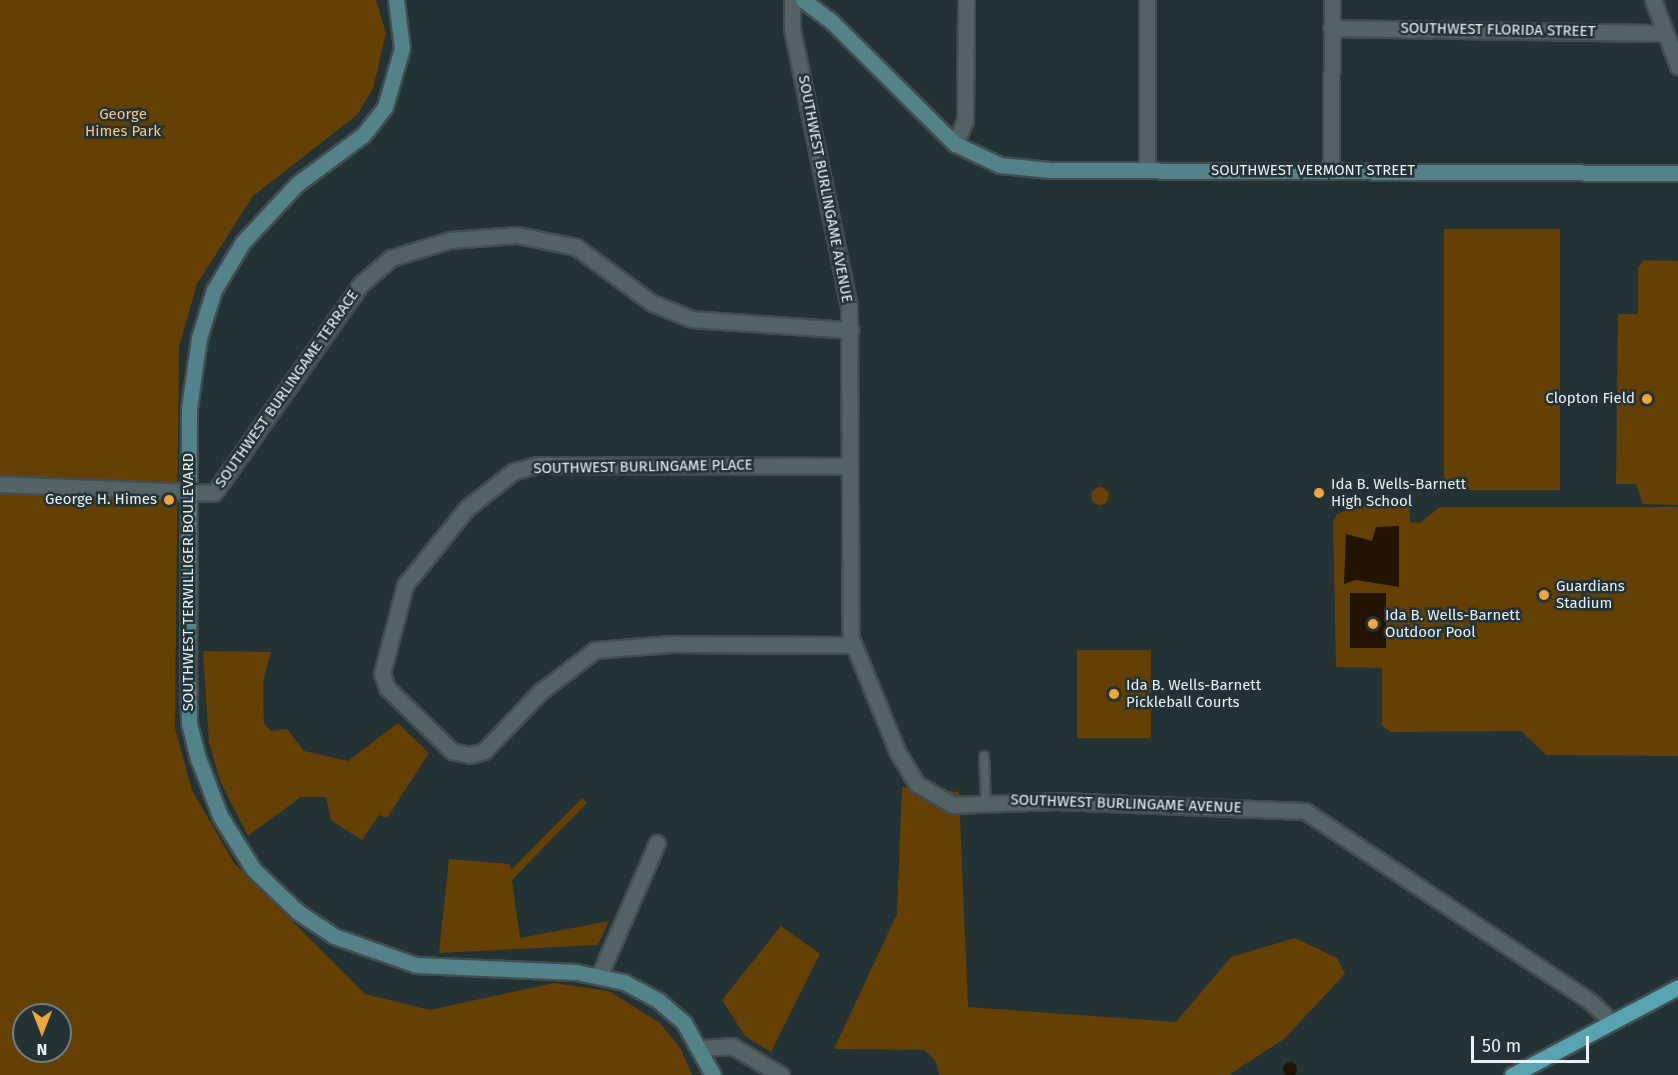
<!DOCTYPE html>
<html>
<head>
<meta charset="utf-8">
<style>
	body { margin:0 }
	#map { position:relative; width:1678px; height:1075px; overflow:hidden; background:#233235; font-family:"Fira Sans",sans-serif }
	div>[style] { position:absolute }
	[style*='--x'] { left:calc(var(--x)*1px); top:calc(var(--y)*1px); width:calc(var(--w)*1px); rotate:calc(var(--a)*1deg) }
	.green>* { inset:0; background:#644005; transform-origin:0 0 }
	.round { border-radius:50% }
	.water>* { inset:0; background:#231401; transform-origin:0 0 }
	.roads { filter:drop-shadow(2px 0 #414d50) drop-shadow(-2px 0 #414d50) drop-shadow(0 2px #414d50) drop-shadow(0 -2px #414d50) }
	.lane>* { height:8px; margin:-4px; padding:0 4px; transform-origin:4px; border-radius:4px; background:#526265 }
	.street>* { height:15px; margin:-7.5px; padding:0 7.5px; transform-origin:7.5px; border-radius:7.5px; background:#526265 }
	.secondary>* { height:15px; margin:-7.5px; padding:0 7.5px; transform-origin:7.5px; border-radius:7.5px; background:#54828b }
	.primary>* { height:15px; margin:-7.5px; padding:0 7.5px; transform-origin:7.5px; border-radius:7.5px; background:#57a3b1 }
	.dots>* { width:16px; height:16px; translate:-50% -50%; box-sizing:border-box; border:3px solid #233235; border-radius:50% }
	span { translate:-50% -50%; white-space:nowrap; text-align:center; line-height:1.15; -webkit-text-stroke:5px #233235; paint-order:stroke }
	.street-label { font-size:15px; color:#e7f0f2 }
	.park-label { font-size:15px; color:#fdc680 }
	.poi-label { font-size:15px; color:#e7f0f2 }
	.right { translate:-100% -50%; text-align:right }
	.left { translate:0 -50%; text-align:left }
	.north { position:absolute; left:12px; top:1003px; width:60px; height:60px; box-sizing:border-box; background:#233235; border:2px solid #717e81; border-radius:50%; rotate:180deg; font-size:16px; font-weight:700; line-height:24px; text-align:center; color:#e7f0f2 }
	.north::after { content:''; display:block; margin:auto; width:21px; height:27px; background:#efa73d; clip-path:polygon(50% 0,100% 100%,50% 72%,0 100%) }
	.scale { position:absolute; left:1471px; top:1036px; width:118px; height:27px; box-sizing:border-box; border:3px solid #e7f0f2; border-top:0; padding-left:8px; font-size:18px; line-height:21px; white-space:nowrap; color:#e7f0f2; -webkit-text-stroke:4px #233235; paint-order:stroke }
</style>
</head>
<body>
<div id="map">
	<div class="green">
		<div style="clip-path:polygon(evenodd,0 0,376px 0,386px 33px,373px 89px,357px 115px,253px 196px,197px 284px,179px 347px,175px 728px,192px 790px,234px 863px,365px 994px,430px 1010px,554px 983px,609px 991px,660px 1023px,681px 1049px,692px 1075px,0 1075px,0 0,24px 1015px,60px 1015px,60px 1051px,24px 1051px,24px 1015px)"></div>
		<div style="left:1444px;top:229px;width:116px;height:261px"></div>
		<div style="clip-path:polygon(1643px 260px,1678px 261px,1678px 505px,1643px 504px,1636px 484px,1616px 484px,1618px 314px,1638px 314px,1638px 268px)"></div>
		<div class="round" style="left:1091px;top:487px;width:18px;height:18px"></div>
		<div style="clip-path:polygon(1369px 503px,1410px 503px,1410px 522px,1420px 523px,1440px 507px,1678px 507px,1678px 756px,1546px 755px,1521px 731px,1391px 732px,1382px 726px,1382px 668px,1336px 667px,1333px 523px,1337px 514px)"></div>
		<div style="left:1077px;top:650px;width:74px;height:88px"></div>
		<div style="clip-path:polygon(203px 651px,271px 652px,263px 683px,264px 723px,271px 731px,287px 729px,304px 751px,348px 761px,398px 723px,429px 753px,387px 818px,379px 815px,362px 840px,331px 820px,326px 797px,301px 797px,248px 836px,221px 783px,209px 743px)"></div>
		<div style="clip-path:polygon(902px 787px,959px 792px,968px 1007px,1176px 1022px,1231px 957px,1295px 938px,1337px 958px,1345px 974px,1284px 1039px,1229px 1075px,939px 1075px,936px 1061px,924px 1050px,834px 1049px,897px 914px)"></div>
		<div style="clip-path:polygon(582px 798px,587px 803px,512px 880px,520px 938px,609px 921px,598px 945px,439px 953px,449px 859px,510px 864px,511px 870px)"></div>
		<div style="clip-path:polygon(781px 926px,820px 954px,771px 1052px,745px 1036px,722px 1000px)"></div>
	</div>
	<div class="water">
		<div style="clip-path:polygon(1399px 526px,1399px 587px,1356px 580px,1344px 584px,1346px 534px,1372px 541px,1376px 527px)"></div>
		<div style="left:1350px;top:593px;width:36px;height:55px"></div>
		<div class="round" style="left:1283px;top:1062px;width:14px;height:14px"></div>
	</div>
	<div class="roads">
		<div class="lane">
			<div style="--x:984;--y:756;--w:47;--a:87.6"></div>
		</div>
		<div class="street">
			<div style="--x:792;--y:0;--w:29;--a:90"></div>
			<div style="--x:792;--y:29;--w:283;--a:78.4"></div>
			<div style="--x:849;--y:306;--w:332;--a:89.7"></div>
			<div style="--x:851;--y:638;--w:122;--a:67.8"></div>
			<div style="--x:897;--y:751;--w:39;--a:59"></div>
			<div style="--x:917;--y:784;--w:42;--a:30.3"></div>
			<div style="--x:953;--y:805;--w:103;--a:-2.2"></div>
			<div style="--x:1056;--y:801;--w:249;--a:2.3"></div>
			<div style="--x:1305;--y:811;--w:344;--a:33.7"></div>
			<div style="--x:1591;--y:1002;--w:29;--a:44"></div>
			<div style="--x:1653;--y:0;--w:71;--a:69.3"></div>
			<div style="--x:1331;--y:28;--w:334;--a:0.9"></div>
			<div style="--x:955;--y:144;--w:26;--a:-67"></div>
			<div style="--x:965;--y:120;--w:120;--a:-89.5"></div>
			<div style="--x:1147;--y:170;--w:170;--a:-90"></div>
			<div style="--x:1331;--y:171;--w:171;--a:-89.7"></div>
			<div style="--x:850;--y:466;--w:313;--a:-179.8"></div>
			<div style="--x:537;--y:465;--w:24;--a:165"></div>
			<div style="--x:514;--y:471;--w:60;--a:141.8"></div>
			<div style="--x:467;--y:508;--w:99;--a:128.8"></div>
			<div style="--x:405;--y:585;--w:91;--a:104.6"></div>
			<div style="--x:382;--y:673;--w:16;--a:72"></div>
			<div style="--x:387;--y:688;--w:91;--a:44.1"></div>
			<div style="--x:452;--y:751;--w:18;--a:13"></div>
			<div style="--x:470;--y:755;--w:15;--a:-16"></div>
			<div style="--x:484;--y:751;--w:81;--a:-46.5"></div>
			<div style="--x:540;--y:692;--w:69;--a:-37.4"></div>
			<div style="--x:595;--y:650;--w:76;--a:-4.5"></div>
			<div style="--x:671;--y:644;--w:181;--a:0.3"></div>
			<div style="--x:0;--y:484;--w:214;--a:2.4"></div>
			<div style="--x:214;--y:493;--w:256;--a:-54.9"></div>
			<div style="--x:361;--y:284;--w:40;--a:-41"></div>
			<div style="--x:391;--y:258;--w:62;--a:-17"></div>
			<div style="--x:450;--y:240;--w:67;--a:-4.3"></div>
			<div style="--x:517;--y:235;--w:60;--a:11.5"></div>
			<div style="--x:576;--y:247;--w:94;--a:36.4"></div>
			<div style="--x:652;--y:303;--w:43;--a:21.8"></div>
			<div style="--x:692;--y:319;--w:159;--a:4"></div>
			<div style="--x:600;--y:974;--w:143;--a:-66.5"></div>
			<div style="--x:702;--y:1048;--w:30;--a:-4"></div>
			<div style="--x:732;--y:1046;--w:57;--a:30.6"></div>
		</div>
		<div class="secondary">
			<div style="--x:396;--y:0;--w:48;--a:82.9"></div>
			<div style="--x:402;--y:48;--w:61;--a:106.1"></div>
			<div style="--x:385;--y:107;--w:36;--a:128"></div>
			<div style="--x:363;--y:135;--w:82;--a:143.4"></div>
			<div style="--x:297;--y:184;--w:79;--a:133"></div>
			<div style="--x:243;--y:242;--w:56;--a:121.1"></div>
			<div style="--x:214;--y:290;--w:50;--a:107.4"></div>
			<div style="--x:199;--y:338;--w:71;--a:98.1"></div>
			<div style="--x:189;--y:408;--w:256;--a:90.2"></div>
			<div style="--x:188;--y:664;--w:59;--a:89"></div>
			<div style="--x:189;--y:723;--w:36;--a:76"></div>
			<div style="--x:198;--y:758;--w:62;--a:69.2"></div>
			<div style="--x:220;--y:816;--w:64;--a:57.8"></div>
			<div style="--x:254;--y:870;--w:61;--a:43.7"></div>
			<div style="--x:298;--y:912;--w:43;--a:33.7"></div>
			<div style="--x:334;--y:936;--w:87;--a:19.5"></div>
			<div style="--x:416;--y:965;--w:160;--a:2.5"></div>
			<div style="--x:576;--y:972;--w:49;--a:11.8"></div>
			<div style="--x:624;--y:982;--w:40;--a:28"></div>
			<div style="--x:659;--y:1001;--w:33;--a:41"></div>
			<div style="--x:684;--y:1023;--w:60;--a:60.9"></div>
			<div style="--x:803;--y:0;--w:34;--a:37"></div>
			<div style="--x:830;--y:20;--w:176;--a:44.8"></div>
			<div style="--x:955;--y:144;--w:50;--a:25"></div>
			<div style="--x:1000;--y:165;--w:50;--a:5.7"></div>
			<div style="--x:1050;--y:170;--w:628;--a:0.27"></div>
		</div>
		<div class="primary">
			<div style="--x:1512;--y:1075;--w:188;--a:-27.9"></div>
		</div>
	</div>
	<div class="dots">
		<div style="left:1647px;top:399px;background:#efa73d"></div>
		<div style="left:1319px;top:493px;background:#efa73d"></div>
		<div style="left:169px;top:500px;background:#efa73d"></div>
		<div style="left:1544px;top:595px;background:#efa73d"></div>
		<div style="left:1373px;top:624px;background:#efa73d"></div>
		<div style="left:1114px;top:694px;background:#efa73d"></div>
	</div>
	<div class="street-label">
		<span style="left:1498px;top:30px;rotate:1deg">SOUTHWEST FLORIDA STREET</span>
		<span style="left:1313px;top:171px">SOUTHWEST VERMONT STREET</span>
		<span style="left:825px;top:189px;rotate:79deg">SOUTHWEST BURLINGAME AVENUE</span>
		<span style="left:287px;top:389px;rotate:-55deg">SOUTHWEST BURLINGAME TERRACE</span>
		<span style="left:643px;top:467px;rotate:-1deg">SOUTHWEST BURLINGAME PLACE</span>
		<span style="left:189px;top:582px;rotate:-90deg">SOUTHWEST TERWILLIGER BOULEVARD</span>
		<span style="left:1126px;top:804px;rotate:2deg">SOUTHWEST BURLINGAME AVENUE</span>
	</div>
	<div class="park-label">
		<span style="left:123px;top:123px">George<br>Himes Park</span>
	</div>
	<div class="poi-label">
		<span class="right" style="left:1635px;top:399px">Clopton Field</span>
		<span class="left" style="left:1331px;top:493px">Ida B. Wells-Barnett<br>High School</span>
		<span class="right" style="left:157px;top:500px">George H. Himes</span>
		<span class="left" style="left:1556px;top:595px">Guardians<br>Stadium</span>
		<span class="left" style="left:1385px;top:624px">Ida B. Wells-Barnett<br>Outdoor Pool</span>
		<span class="left" style="left:1126px;top:694px">Ida B. Wells-Barnett<br>Pickleball Courts</span>
	</div>
	<div class="north">N</div>
	<div class="scale">50 m</div>
</div>
</body>
</html>
